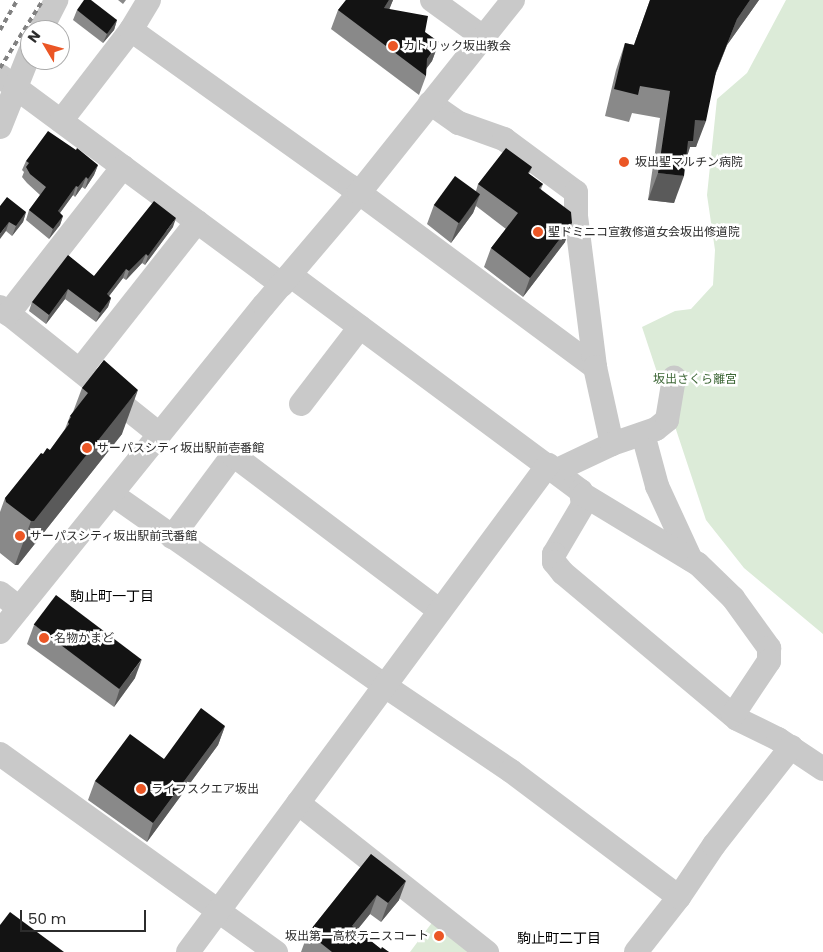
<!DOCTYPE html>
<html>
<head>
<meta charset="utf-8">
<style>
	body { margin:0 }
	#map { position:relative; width:823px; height:952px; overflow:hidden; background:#fff; font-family:Poppins,"Noto Sans JP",sans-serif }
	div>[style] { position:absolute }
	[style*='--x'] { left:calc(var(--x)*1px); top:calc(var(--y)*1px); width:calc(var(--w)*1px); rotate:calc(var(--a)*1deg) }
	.green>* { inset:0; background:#dcebd8 }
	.minor>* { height:24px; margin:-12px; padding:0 12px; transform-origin:12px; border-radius:12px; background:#c9c9c9 }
	.rail>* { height:4px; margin-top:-2px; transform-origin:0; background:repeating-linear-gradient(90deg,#818181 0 5px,transparent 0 9px) }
	.wall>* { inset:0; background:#898989 }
	.shaded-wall>* { inset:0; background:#5a5a5a }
	.building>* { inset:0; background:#131313; transform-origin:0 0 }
	.dots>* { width:14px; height:14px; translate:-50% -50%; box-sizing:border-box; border:2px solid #fff; border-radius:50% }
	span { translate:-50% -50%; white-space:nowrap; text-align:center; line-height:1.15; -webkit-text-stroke:5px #fff; paint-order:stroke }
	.poi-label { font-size:12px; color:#2c2c2c }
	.left { translate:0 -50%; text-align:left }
	.right { translate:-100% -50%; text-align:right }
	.park-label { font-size:12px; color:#3f6838 }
	.neighbourhood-label { font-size:14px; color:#000 }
	.north { position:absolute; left:20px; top:20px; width:50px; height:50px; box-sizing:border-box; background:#fff; border:1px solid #ababab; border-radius:50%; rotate:307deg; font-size:14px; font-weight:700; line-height:20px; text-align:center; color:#2c2c2c }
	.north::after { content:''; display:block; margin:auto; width:18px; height:22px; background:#eb5625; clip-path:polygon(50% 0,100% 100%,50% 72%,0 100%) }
	.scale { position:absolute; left:20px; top:910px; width:126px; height:22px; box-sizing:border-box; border:2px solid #2c2c2c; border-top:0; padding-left:6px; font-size:15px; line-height:18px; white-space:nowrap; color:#2c2c2c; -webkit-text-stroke:4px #fff; paint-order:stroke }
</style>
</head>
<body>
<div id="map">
	<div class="green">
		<div style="clip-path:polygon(786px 0,823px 0,823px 634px,744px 568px,706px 520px,642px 327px,675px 311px,691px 309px,713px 285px,715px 250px,707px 195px,717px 99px,747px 73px)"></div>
		<div style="clip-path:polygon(434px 920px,477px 952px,410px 952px)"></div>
	</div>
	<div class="minor">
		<div style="--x:432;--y:0;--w:63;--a:36"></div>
		<div style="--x:41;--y:30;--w:34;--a:-63"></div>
		<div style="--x:131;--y:30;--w:269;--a:35.5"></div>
		<div style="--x:350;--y:186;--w:305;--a:36.5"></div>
		<div style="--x:0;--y:76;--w:351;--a:36.5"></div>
		<div style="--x:430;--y:103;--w:35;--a:35"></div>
		<div style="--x:459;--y:123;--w:48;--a:19.6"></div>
		<div style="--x:504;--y:139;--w:89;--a:36.4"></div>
		<div style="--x:576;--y:192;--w:24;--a:90"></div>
		<div style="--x:576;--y:216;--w:152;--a:82.8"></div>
		<div style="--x:595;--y:367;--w:79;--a:77.6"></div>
		<div style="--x:61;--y:121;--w:115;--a:-52.4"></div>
		<div style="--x:131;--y:30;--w:35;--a:-59"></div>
		<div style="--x:0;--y:127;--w:81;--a:-68.2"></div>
		<div style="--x:290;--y:275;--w:362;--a:36.6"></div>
		<div style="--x:581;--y:491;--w:14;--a:82"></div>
		<div style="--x:583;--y:505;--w:57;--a:120.6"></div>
		<div style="--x:554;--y:554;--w:8;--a:90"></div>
		<div style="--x:554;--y:562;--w:14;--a:51"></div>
		<div style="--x:563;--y:573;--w:227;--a:40"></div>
		<div style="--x:737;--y:719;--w:46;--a:26"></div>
		<div style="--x:778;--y:739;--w:54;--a:33.7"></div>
		<div style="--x:0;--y:307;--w:203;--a:38.6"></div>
		<div style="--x:8;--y:314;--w:187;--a:-52"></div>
		<div style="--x:80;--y:370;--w:189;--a:-51.7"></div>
		<div style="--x:301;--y:404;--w:97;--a:-52.5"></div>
		<div style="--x:643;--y:434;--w:54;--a:74.9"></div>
		<div style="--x:657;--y:486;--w:81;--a:65.3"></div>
		<div style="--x:555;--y:471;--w:63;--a:-25.3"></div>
		<div style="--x:612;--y:444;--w:46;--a:-18.8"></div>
		<div style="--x:656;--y:429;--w:14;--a:-39"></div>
		<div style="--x:667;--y:420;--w:43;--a:-80.5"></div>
		<div style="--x:112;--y:494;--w:334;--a:35.1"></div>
		<div style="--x:385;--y:686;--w:152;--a:34"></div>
		<div style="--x:511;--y:771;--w:210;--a:36.9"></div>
		<div style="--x:584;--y:495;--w:133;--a:31.2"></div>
		<div style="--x:698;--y:564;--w:49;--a:44.2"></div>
		<div style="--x:733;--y:598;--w:62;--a:54.2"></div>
		<div style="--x:769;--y:648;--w:13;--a:90"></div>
		<div style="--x:769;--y:661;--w:65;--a:123.7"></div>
		<div style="--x:172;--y:537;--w:102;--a:-53.4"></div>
		<div style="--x:233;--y:455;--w:259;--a:37"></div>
		<div style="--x:0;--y:593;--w:24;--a:38"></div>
		<div style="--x:0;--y:632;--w:420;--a:-51.1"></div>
		<div style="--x:264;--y:305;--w:147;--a:-49.7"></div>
		<div style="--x:359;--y:193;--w:247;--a:-51.4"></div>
		<div style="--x:0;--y:754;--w:340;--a:35.7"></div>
		<div style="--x:298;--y:803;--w:241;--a:38.3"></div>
		<div style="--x:188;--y:952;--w:606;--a:-53.53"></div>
		<div style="--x:636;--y:952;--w:70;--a:-52"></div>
		<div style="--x:679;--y:897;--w:63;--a:-56.1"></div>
		<div style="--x:714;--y:845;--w:125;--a:-51.8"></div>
	</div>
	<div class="rail">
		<div style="--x:0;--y:30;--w:34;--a:-60"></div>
		<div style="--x:0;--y:68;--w:80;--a:-57.7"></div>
	</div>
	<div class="wall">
		<div style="clip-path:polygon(118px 0,126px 0,123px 4px)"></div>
		<div style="clip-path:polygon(346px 0,393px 0,389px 9px,439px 42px,432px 61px,426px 69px,426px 76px,419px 95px,331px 29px,338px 10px)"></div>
		<div style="clip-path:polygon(650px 0,759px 0,727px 45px,714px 78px,696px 147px,690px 147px,686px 160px,674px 203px,648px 200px,660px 118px,632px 113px,629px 122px,605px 116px,616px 70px,625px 43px,634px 45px)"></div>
		<div style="clip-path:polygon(77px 10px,117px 20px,114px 30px,103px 43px,73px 20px)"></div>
		<div style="clip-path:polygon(26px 161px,98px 165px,94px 175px,85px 189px,82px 187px,75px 197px,73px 195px,60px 213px,63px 216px,60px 225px,49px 239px,26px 220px,29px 210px,40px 195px,27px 183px,22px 177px,24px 172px,22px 170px)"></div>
		<div style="clip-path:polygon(532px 167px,529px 174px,543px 184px,541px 189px,565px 242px,523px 297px,484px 267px,491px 248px,506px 229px,476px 206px,473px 213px,451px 243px,427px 224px,434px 205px,476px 191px,478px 184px)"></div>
		<div style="clip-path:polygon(0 206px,26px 212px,23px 222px,12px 236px,6px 231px)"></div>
		<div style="clip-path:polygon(173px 227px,145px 265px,142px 263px,126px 280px,123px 278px,109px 296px,111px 298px,108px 307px,96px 322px,65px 299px,46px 324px,29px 311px,32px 302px,94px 276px)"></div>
		<div style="clip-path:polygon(104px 360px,122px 434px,18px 565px,15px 565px,0 553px,0 512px,5px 498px,50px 450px,65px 429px,70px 416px,73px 412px,82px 388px)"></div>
		<div style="clip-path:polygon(34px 625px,135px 678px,114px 707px,27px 644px)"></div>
		<div style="clip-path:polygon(225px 726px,218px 745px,147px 842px,88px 800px,95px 781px,164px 759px)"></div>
		<div style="clip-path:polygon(371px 854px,399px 900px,381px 922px,370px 914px,357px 930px,381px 949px,389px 952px,301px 952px,308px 933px)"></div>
	</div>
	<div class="shaded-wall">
		<div style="clip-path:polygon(389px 0,393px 0,389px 10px,384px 8px)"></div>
		<div style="clip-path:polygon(750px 0,759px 0,727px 45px,706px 98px,716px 72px,737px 19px)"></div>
		<div style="clip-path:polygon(117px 20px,114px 30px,103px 43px,107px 34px)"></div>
		<div style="clip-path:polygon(439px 42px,432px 61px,423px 73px,427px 59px)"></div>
		<div style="clip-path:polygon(695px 120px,706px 121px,696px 147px,690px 147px,683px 168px,678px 168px)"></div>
		<div style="clip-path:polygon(98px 165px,94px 175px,85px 189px,88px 179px)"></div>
		<div style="clip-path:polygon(658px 173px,684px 176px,674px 203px,648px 200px)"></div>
		<div style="clip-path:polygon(86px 177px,82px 187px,75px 197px,78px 187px)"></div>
		<div style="clip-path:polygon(76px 186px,73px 195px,54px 221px,58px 211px)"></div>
		<div style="clip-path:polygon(480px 194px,473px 213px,451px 243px,458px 224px)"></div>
		<div style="clip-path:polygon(26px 212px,23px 222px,12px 236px,16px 226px)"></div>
		<div style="clip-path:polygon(63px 216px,60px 225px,49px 239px,53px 229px)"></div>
		<div style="clip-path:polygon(176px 218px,173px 227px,145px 265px,148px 256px)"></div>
		<div style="clip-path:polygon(9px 222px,6px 231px,0 239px,0 234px)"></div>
		<div style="clip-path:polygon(572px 223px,565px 242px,523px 297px,530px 278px)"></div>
		<div style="clip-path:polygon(146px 254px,142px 263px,126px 280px,129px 271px)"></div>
		<div style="clip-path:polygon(126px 269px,123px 278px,103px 304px,107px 294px)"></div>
		<div style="clip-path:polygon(68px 289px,65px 299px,46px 324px,49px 315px)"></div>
		<div style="clip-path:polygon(111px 298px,108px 307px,96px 322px,100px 313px)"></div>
		<div style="clip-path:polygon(138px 390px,122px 434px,18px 565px,15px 565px,31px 521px)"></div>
		<div style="clip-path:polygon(142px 659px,135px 678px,114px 707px,120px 688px)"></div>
		<div style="clip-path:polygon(225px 726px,218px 745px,147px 842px,153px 823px)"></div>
		<div style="clip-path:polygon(406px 881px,399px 900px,381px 922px,388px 903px)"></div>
		<div style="clip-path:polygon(377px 895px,370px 914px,345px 945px,352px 926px)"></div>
	</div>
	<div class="building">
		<div style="clip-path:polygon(84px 0,91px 0,117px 20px,107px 34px,77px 10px)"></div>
		<div style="clip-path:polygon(346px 0,389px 0,384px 8px,428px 16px,425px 32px,439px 42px,427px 59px,426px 76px,338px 10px)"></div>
		<div style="clip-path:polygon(650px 0,750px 0,737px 19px,716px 72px,706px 121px,695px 120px,693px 141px,688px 141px,684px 176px,658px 173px,670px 91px,640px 86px,638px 95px,614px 89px,625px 43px,634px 45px)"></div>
		<div style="clip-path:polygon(48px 131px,76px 150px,77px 148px,98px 165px,88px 179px,86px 177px,78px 187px,76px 186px,58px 211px,63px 216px,53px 229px,29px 210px,46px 187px,30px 174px,26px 167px,29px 163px,26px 161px)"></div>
		<div style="clip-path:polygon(506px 148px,532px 167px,528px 173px,543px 184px,539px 188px,571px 212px,572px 223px,530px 278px,491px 248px,518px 213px,478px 184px)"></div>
		<div style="left:455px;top:176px;width:31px;height:36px;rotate:36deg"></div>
		<div style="clip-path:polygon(7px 197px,26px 212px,16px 226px,9px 222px,0 234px,0 206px)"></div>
		<div style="clip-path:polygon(154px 201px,176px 218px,148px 256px,146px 254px,129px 271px,126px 269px,107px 294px,111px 298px,100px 313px,68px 289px,49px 315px,32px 302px,68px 255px,94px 276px)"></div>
		<div style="clip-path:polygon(104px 360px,138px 390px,34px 521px,31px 521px,6px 502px,5px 498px,41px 453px,43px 454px,47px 448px,50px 450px,69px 424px,68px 422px,71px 417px,70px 416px,88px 393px,82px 388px)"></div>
		<div style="left:56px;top:595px;width:107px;height:37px;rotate:37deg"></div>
		<div style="clip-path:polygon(201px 708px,225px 726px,153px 823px,95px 781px,130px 734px,164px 759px)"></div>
		<div style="clip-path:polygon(371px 854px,406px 881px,388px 903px,377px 895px,352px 926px,381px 949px,382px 947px,389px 952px,332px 952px,308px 933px)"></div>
		<div style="clip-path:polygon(10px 912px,64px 952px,0 952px,0 925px)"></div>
	</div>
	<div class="dots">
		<div style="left:393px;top:46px;background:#eb5625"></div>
		<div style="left:624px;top:162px;background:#eb5625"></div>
		<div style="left:538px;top:232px;background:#eb5625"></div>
		<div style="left:87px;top:448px;background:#eb5625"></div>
		<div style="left:20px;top:536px;background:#eb5625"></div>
		<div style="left:44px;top:638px;background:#eb5625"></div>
		<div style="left:141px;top:789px;background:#eb5625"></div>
		<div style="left:439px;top:936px;background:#eb5625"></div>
	</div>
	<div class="poi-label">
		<span class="left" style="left:403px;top:46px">カトリック坂出教会</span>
		<span class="left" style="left:635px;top:162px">坂出聖マルチン病院</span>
		<span class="left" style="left:548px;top:232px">聖ドミニコ宣教修道女会坂出修道院</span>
		<span class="left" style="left:97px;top:448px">サーパスシティ坂出駅前壱番館</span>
		<span class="left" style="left:30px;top:536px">サーパスシティ坂出駅前弐番館</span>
		<span class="left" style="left:54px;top:638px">名物かまど</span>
		<span class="left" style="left:151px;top:789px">ライフスクエア坂出</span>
		<span class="right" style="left:429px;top:936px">坂出第一高校テニスコート</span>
	</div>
	<div class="park-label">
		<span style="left:695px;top:379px">坂出さくら離宮</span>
	</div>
	<div class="neighbourhood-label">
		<span style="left:112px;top:596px">駒止町一丁目</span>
		<span style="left:559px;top:938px">駒止町二丁目</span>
	</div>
	<div class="north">N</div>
	<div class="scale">50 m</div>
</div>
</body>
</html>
